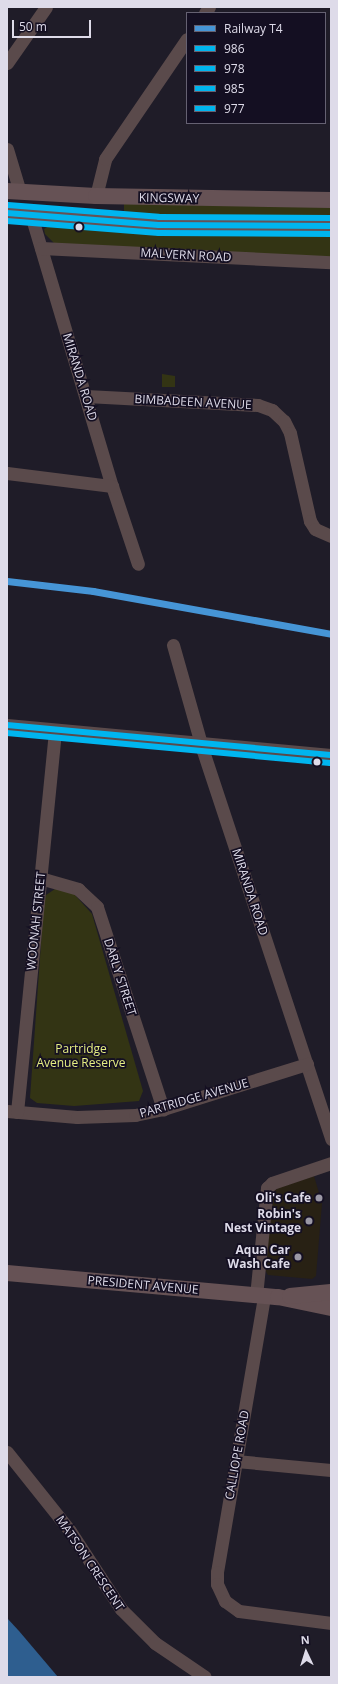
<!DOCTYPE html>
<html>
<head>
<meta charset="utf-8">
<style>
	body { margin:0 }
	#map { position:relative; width:338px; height:1684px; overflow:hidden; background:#1f1c28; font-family:"Open Sans",sans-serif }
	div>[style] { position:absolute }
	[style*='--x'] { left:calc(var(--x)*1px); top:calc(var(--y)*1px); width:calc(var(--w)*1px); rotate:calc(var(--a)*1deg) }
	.commercial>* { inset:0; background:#282114 }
	.green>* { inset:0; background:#333414 }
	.water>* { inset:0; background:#2e5e8f }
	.minor>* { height:13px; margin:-6.5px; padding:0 6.5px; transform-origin:6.5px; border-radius:6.5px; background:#5a4a4b }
	.major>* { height:16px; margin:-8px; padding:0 8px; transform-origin:8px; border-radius:8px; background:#665255 }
	.bus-1>* { height:6px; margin:-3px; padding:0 3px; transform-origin:3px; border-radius:3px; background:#00b5ef }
	.bus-2>* { height:6px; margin:-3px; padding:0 3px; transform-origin:3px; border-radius:3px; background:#00b5ef }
	.bus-3>* { height:6px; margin:-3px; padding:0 3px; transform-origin:3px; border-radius:3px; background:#00b5ef }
	.bus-4>* { height:6px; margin:-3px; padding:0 3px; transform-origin:3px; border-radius:3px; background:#00b5ef }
	.rail-1>* { height:7px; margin:-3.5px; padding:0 3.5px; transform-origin:3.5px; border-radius:3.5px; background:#4695d6 }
	.dots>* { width:11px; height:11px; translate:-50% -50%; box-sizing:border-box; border:2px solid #140f22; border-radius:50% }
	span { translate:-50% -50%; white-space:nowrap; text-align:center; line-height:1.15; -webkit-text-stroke:3.5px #140f22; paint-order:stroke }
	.street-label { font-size:12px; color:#dedbe9 }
	.park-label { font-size:12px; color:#e5ee82 }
	.poi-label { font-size:12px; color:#dedbe9; font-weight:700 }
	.right { translate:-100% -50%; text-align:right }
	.frame { position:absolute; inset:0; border:8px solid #dedbe9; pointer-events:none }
	.legend { position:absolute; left:186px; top:12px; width:140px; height:112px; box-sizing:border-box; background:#140f22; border:1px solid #656172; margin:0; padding:5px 7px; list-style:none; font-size:12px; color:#dedbe9 }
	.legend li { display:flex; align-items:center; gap:8px; height:20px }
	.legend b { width:20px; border:1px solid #656172 }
	.north { position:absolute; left:286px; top:1632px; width:40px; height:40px; -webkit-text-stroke:3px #140f22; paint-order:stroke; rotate:356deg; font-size:11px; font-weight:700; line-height:16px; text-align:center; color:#dedbe9 }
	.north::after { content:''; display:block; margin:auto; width:14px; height:18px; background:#dedbe9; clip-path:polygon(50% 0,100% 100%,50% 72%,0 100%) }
	.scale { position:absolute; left:12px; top:20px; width:79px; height:18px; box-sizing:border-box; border:2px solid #dedbe9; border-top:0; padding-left:5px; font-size:12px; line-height:14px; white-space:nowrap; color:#dedbe9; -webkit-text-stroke:3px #140f22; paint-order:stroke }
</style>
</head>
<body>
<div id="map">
	<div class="commercial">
		<div style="clip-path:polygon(314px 1176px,322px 1203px,316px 1276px,312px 1279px,268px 1275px,265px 1270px,273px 1192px,278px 1188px)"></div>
	</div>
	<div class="green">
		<div style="clip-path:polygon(124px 197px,331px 200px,331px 262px,60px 249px,45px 234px,44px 229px,62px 218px,181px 225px,124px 213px)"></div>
		<div style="clip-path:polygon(162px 374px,175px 376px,175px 387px,162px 387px)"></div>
		<div style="clip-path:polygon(55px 889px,62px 889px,74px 894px,92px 914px,143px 1091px,139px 1101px,74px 1106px,37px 1103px,30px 1098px,44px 902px,46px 895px)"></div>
	</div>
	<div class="water">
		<div style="clip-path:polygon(7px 1618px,19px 1631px,58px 1677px,7px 1677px)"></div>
	</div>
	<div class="minor">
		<div style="--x:205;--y:13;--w:7;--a:-56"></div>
		<div style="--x:7;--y:63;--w:68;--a:-55.1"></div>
		<div style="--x:7;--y:149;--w:45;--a:73.2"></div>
		<div style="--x:96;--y:196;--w:38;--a:-76"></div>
		<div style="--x:105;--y:159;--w:145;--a:-55.7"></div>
		<div style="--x:31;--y:215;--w:283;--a:73.4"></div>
		<div style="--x:112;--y:486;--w:82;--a:71.6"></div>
		<div style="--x:41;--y:248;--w:290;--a:2.8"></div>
		<div style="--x:86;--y:396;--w:172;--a:3"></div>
		<div style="--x:258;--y:405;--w:15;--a:20"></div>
		<div style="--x:272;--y:410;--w:16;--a:43"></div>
		<div style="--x:284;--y:421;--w:13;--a:63"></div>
		<div style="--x:290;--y:433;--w:90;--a:77.2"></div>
		<div style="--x:310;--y:521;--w:9;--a:58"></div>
		<div style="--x:315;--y:529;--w:17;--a:24"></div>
		<div style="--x:7;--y:473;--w:106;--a:7.1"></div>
		<div style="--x:173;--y:645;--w:110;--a:74.2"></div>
		<div style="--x:203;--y:751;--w:409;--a:71.7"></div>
		<div style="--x:7;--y:725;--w:325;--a:5.3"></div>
		<div style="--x:40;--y:878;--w:40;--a:16"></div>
		<div style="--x:78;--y:889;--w:26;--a:43"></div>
		<div style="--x:97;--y:907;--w:213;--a:71.9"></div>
		<div style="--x:7;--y:1111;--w:70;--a:4.9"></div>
		<div style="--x:77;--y:1117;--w:58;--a:-2"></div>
		<div style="--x:135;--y:1115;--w:29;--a:-12"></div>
		<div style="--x:163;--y:1109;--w:151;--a:-17.4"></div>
		<div style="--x:17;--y:1112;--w:384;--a:-84.3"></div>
		<div style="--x:256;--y:1296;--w:109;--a:-84.2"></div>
		<div style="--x:267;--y:1188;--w:7;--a:-45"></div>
		<div style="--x:272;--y:1183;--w:62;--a:-18.7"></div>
		<div style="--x:264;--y:1297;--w:279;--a:99.7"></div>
		<div style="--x:217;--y:1572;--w:12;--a:90"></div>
		<div style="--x:217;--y:1584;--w:19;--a:65"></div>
		<div style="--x:225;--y:1601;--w:17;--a:36"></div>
		<div style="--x:239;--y:1611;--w:93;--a:7.4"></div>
		<div style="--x:7;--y:1452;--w:101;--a:51.4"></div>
		<div style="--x:70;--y:1531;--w:93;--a:56.8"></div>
		<div style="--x:121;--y:1609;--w:48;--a:45"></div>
		<div style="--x:155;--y:1643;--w:60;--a:34.2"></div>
		<div style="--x:236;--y:1461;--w:95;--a:5.4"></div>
	</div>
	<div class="major">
		<div style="--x:7;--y:191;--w:89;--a:3.2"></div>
		<div style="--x:96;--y:196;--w:235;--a:1"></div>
		<div style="--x:7;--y:213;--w:152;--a:4.5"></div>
		<div style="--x:159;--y:225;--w:172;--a:0.3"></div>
		<div style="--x:7;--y:1273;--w:272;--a:5.1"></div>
		<div style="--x:278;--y:1297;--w:54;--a:11.7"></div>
		<div style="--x:290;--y:1296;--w:41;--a:-5.6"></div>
	</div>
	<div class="bus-1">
		<div style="--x:7;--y:725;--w:325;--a:5.3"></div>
	</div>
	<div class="bus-2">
		<div style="--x:7;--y:221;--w:152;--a:4.5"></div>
		<div style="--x:159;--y:233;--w:172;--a:0.3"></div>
		<div style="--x:7;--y:733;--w:324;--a:5.3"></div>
	</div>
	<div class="bus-3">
		<div style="--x:7;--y:213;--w:152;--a:4.5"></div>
		<div style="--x:159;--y:225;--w:172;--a:0.3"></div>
	</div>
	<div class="bus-4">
		<div style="--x:8;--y:205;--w:151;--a:4.5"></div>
		<div style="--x:159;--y:217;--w:172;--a:0.3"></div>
	</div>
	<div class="rail-1">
		<div style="--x:7;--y:581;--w:87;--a:6.6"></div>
		<div style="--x:93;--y:591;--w:242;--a:10.2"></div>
	</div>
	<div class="dots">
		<div style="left:79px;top:227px;background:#dedbe9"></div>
		<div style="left:317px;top:762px;background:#dedbe9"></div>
		<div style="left:319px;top:1198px;background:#9b98a5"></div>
		<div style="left:309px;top:1221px;background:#9b98a5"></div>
		<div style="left:298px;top:1257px;background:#9b98a5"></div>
	</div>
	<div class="street-label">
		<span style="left:169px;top:198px;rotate:1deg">KINGSWAY</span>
		<span style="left:186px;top:255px;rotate:3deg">MALVERN ROAD</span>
		<span style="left:80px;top:377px;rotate:73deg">MIRANDA ROAD</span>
		<span style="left:193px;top:402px;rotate:3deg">BIMBADEEN AVENUE</span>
		<span style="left:250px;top:892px;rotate:72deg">MIRANDA ROAD</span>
		<span style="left:36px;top:921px;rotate:-84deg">WOONAH STREET</span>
		<span style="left:120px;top:977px;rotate:72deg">DARLY STREET</span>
		<span style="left:194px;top:1098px;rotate:-16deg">PARTRIDGE AVENUE</span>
		<span style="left:143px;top:1285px;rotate:5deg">PRESIDENT AVENUE</span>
		<span style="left:237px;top:1455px;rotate:-80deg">CALLIOPE ROAD</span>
		<span style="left:90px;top:1563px;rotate:56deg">MATSON CRESCENT</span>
	</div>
	<div class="park-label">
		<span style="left:81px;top:1056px">Partridge<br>Avenue Reserve</span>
	</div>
	<div class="poi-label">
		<span class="right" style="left:311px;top:1198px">Oli's Cafe</span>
		<span class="right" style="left:301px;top:1221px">Robin's<br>Nest Vintage</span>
		<span class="right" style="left:290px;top:1257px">Aqua Car<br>Wash Cafe</span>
	</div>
	<div class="frame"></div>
	<ul class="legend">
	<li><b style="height:5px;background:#4695d6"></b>Railway T4</li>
	<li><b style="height:5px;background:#00b5ef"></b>986</li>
	<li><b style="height:5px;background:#00b5ef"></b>978</li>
	<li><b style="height:5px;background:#00b5ef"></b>985</li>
	<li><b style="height:5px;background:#00b5ef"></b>977</li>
	</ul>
	<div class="north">N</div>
	<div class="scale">50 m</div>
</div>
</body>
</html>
